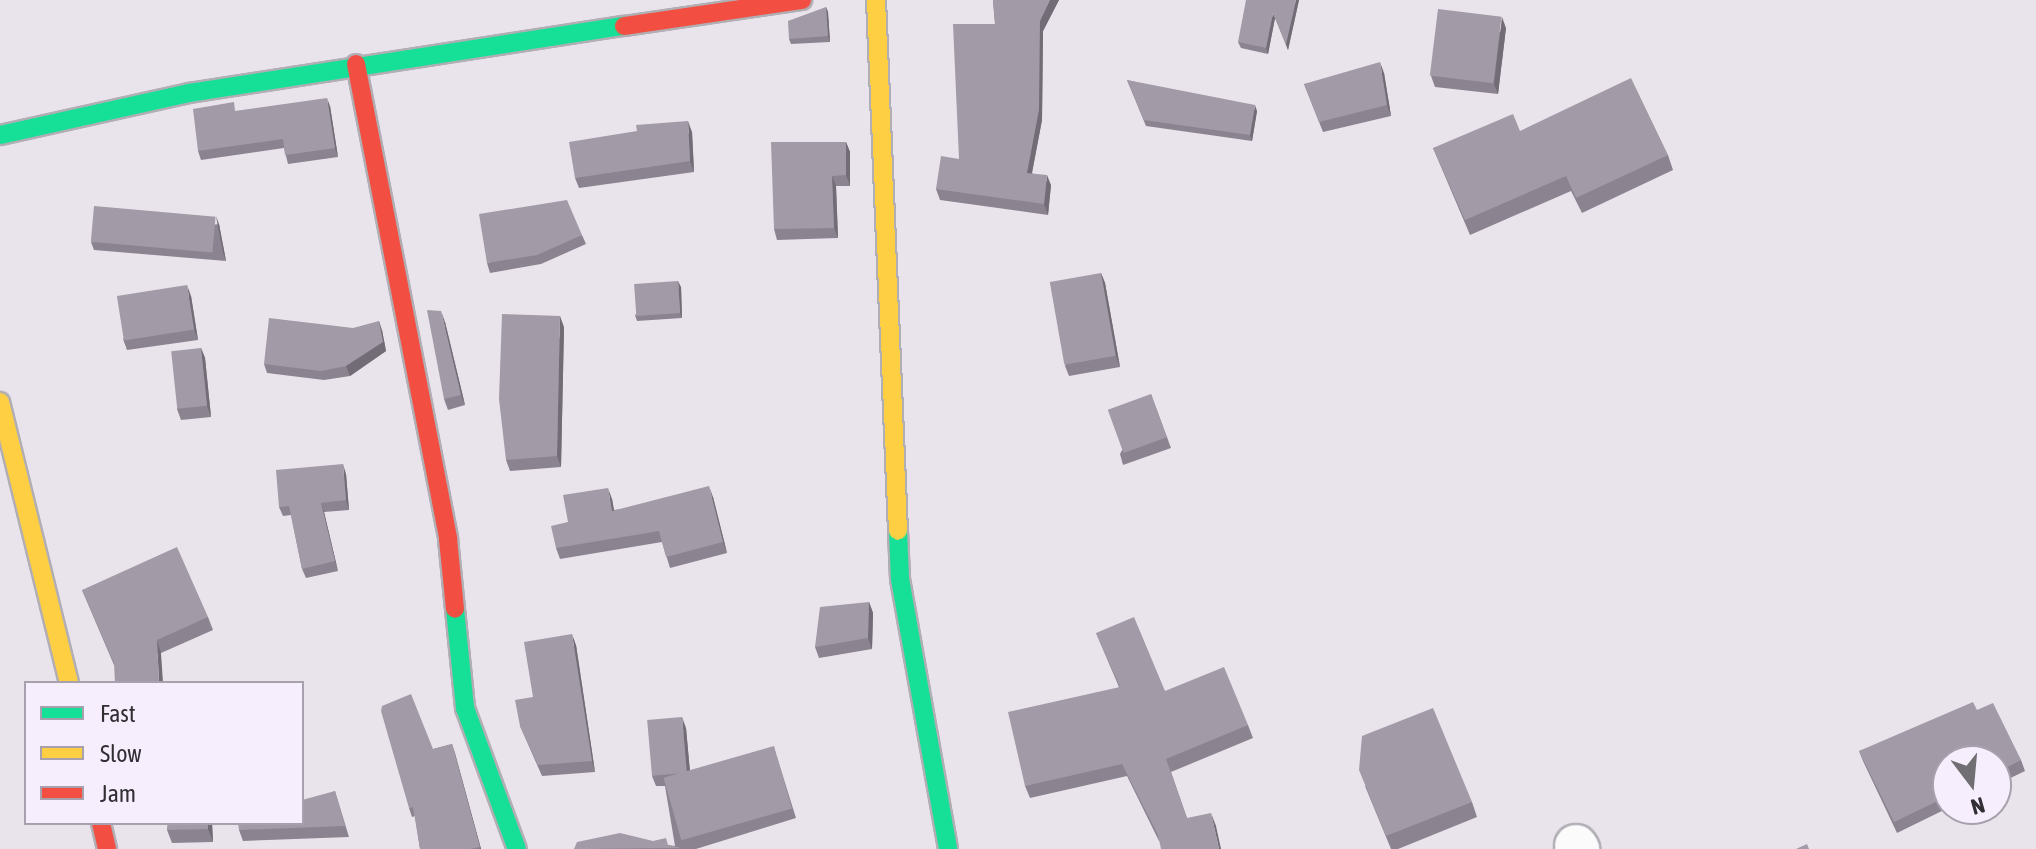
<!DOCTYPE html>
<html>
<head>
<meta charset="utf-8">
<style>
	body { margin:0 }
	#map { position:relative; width:2036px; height:849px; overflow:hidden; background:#e9e4ec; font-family:"Asap Condensed",sans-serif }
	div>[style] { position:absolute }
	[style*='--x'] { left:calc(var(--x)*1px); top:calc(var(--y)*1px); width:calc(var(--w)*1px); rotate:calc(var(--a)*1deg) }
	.roads { filter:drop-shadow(2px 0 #b1aeb4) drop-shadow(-2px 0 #b1aeb4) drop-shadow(0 2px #b1aeb4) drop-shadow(0 -2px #b1aeb4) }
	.street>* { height:42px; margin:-21px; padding:0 21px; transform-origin:21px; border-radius:21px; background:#fcfbfc }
	.fast>* { height:18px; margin:-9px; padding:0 9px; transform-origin:9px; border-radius:9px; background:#16e098 }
	.slow>* { height:18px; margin:-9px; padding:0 9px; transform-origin:9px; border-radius:9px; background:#ffcf43 }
	.jam>* { height:18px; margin:-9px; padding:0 9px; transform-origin:9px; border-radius:9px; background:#f24e42 }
	.wall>* { inset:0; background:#8b8490 }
	.shaded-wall>* { inset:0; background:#716c75 }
	.building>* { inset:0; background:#a29aa7; transform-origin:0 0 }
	span { translate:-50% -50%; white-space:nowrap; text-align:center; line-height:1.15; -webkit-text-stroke:8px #f6eefd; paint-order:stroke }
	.legend { position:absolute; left:24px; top:681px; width:280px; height:144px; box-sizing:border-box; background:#f6eefd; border:2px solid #a7a1ad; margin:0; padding:10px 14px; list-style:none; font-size:24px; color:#312e34 }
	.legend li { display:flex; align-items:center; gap:16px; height:40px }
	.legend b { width:40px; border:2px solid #a7a1ad }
	.north { position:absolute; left:1932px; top:745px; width:80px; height:80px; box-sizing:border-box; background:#f6eefd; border:2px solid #a7a1ad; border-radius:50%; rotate:164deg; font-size:22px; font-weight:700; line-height:32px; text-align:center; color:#312e34 }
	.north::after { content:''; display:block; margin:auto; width:28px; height:36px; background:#716e74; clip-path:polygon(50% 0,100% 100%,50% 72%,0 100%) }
</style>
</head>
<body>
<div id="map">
	<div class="roads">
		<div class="street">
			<div style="--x:1576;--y:846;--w:4;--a:56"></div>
		</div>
		<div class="fast">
			<div style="--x:0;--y:135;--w:194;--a:-12.5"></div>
			<div style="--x:189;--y:93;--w:440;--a:-8.8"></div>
			<div style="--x:898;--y:531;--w:48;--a:87.6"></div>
			<div style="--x:900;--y:579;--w:274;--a:79.9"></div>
			<div style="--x:455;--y:609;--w:100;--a:84.2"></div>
			<div style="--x:465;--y:708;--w:150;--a:69.8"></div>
		</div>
		<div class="slow">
			<div style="--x:876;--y:0;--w:531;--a:87.63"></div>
			<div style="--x:0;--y:402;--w:289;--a:76.2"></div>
		</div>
		<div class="jam">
			<div style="--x:624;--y:26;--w:180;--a:-8.3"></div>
			<div style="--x:356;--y:64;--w:484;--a:79"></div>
			<div style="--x:448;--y:539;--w:70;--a:84.3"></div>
			<div style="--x:101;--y:823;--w:27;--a:77"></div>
		</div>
	</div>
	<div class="wall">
		<div style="clip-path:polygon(993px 0,1059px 0,1043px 31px,1042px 120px,1032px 173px,1051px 185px,1048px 215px,940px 200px,936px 189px,959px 159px,995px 24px)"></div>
		<div style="clip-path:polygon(1299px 0,1288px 50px,1275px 18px,1268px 54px,1241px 48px,1238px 42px)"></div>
		<div style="clip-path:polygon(826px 7px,828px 12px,830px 42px,791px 44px,789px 39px)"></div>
		<div style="clip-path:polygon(1506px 28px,1498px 94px,1435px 87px,1431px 76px)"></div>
		<div style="clip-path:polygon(1384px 73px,1391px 116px,1323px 132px,1304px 84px)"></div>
		<div style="clip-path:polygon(1127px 80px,1257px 111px,1252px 141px,1146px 126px)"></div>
		<div style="clip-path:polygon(330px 106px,338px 157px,288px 164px,284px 148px,201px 160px,198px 151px,237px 111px)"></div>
		<div style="clip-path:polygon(1520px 131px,1668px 155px,1673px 170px,1582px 213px,1571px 191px,1470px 235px,1433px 148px)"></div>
		<div style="clip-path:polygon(692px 132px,694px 172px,579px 188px,575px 178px)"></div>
		<div style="clip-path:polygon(846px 142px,850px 152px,850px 186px,836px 186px,838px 238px,777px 240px,774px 229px)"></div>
		<div style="clip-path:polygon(219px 224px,226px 261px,94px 250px,91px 242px)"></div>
		<div style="clip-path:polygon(582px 235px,586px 244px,541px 264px,490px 273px,487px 263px)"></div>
		<div style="clip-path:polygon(1101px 273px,1105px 283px,1120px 367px,1069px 376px,1065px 366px)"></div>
		<div style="clip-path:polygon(681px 287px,682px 318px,637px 321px,635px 315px)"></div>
		<div style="clip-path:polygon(191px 296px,198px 340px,127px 350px,123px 339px)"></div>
		<div style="clip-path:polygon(445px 322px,465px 405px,448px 410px,444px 399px)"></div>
		<div style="clip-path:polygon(564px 327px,561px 467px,510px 471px,506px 460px)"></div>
		<div style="clip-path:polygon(382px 330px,386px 351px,350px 376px,324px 380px,267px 373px,264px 364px)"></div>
		<div style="clip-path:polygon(201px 348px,205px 358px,211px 417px,181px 420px,177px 409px)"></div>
		<div style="clip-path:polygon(1151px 394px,1171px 448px,1123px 465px,1120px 454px)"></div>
		<div style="clip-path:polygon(346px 474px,349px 510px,324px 512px,338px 571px,306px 578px,302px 569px,291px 515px,283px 516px,279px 507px)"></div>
		<div style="clip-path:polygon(713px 497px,727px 553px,670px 568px,662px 542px,560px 559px,556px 548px,568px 522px,612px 499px,614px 510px)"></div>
		<div style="clip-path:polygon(82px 590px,208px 617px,213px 630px,161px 653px,114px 665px)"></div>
		<div style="clip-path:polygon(869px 602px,873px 613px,872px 649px,819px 658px,815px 647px)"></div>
		<div style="clip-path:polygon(1096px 633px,1165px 691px,1248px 725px,1253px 738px,1171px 772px,1187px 818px,1216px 826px,1159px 841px,1127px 776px,1030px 798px,1025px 786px,1119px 687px)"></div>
		<div style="clip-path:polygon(576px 645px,595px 772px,542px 776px,520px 726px,533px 697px)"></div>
		<div style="clip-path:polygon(1977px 710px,2021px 760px,2025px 771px,1996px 785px,1996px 761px,1948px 761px,1948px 808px,1897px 833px,1863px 761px,1859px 751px)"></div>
		<div style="clip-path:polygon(686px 728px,690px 772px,777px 757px,796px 818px,696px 849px,574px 849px,668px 845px,675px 846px,665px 786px,656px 786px,652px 776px)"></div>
		<div style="clip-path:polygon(452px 744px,481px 849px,420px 849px,415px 816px,412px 817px,409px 808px,433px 749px)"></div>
		<div style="clip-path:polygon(1365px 786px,1472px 802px,1477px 817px,1398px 849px,1391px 849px)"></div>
		<div style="clip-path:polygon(335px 791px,349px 837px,243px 841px,239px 830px)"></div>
		<div style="clip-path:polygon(168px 823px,212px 823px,213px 842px,172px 843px,167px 830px)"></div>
	</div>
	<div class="shaded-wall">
		<div style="clip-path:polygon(1050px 0,1059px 0,1043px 31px,1042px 120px,1030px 183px,1027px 173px,1040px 21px)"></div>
		<div style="clip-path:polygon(1296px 0,1299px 0,1288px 50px,1286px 44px)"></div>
		<div style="clip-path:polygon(826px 7px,828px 12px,830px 42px,828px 36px)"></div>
		<div style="clip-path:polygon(1273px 13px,1275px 18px,1268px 54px,1266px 48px)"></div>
		<div style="clip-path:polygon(1502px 17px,1506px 28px,1498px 94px,1494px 84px)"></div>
		<div style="clip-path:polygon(1380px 62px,1384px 73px,1391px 116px,1387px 105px)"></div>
		<div style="clip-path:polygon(327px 98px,330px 106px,338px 157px,335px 148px)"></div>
		<div style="clip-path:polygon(1255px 105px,1257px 111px,1252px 141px,1250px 135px)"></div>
		<div style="clip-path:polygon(688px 121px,692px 132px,694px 172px,690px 161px)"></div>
		<div style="clip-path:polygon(846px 142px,850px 152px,850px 186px,846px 175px)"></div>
		<div style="clip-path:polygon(1047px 175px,1051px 185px,1048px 215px,1044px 204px)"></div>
		<div style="clip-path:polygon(832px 176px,836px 186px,838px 238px,834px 228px)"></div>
		<div style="clip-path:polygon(216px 216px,219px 224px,226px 261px,223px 253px)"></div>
		<div style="clip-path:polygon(1101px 273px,1105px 283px,1120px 367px,1116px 356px)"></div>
		<div style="clip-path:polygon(678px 281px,681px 287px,682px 318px,680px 313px)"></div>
		<div style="clip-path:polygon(187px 285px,191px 296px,198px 340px,194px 329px)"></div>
		<div style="clip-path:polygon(441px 311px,445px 322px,465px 405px,461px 395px)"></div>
		<div style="clip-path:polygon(560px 316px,564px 327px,561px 467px,557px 456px)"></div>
		<div style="clip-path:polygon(379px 321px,382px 330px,386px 351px,350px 376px,346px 366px)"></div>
		<div style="clip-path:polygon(201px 348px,205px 358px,211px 417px,207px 406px)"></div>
		<div style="clip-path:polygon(343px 464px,346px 474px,349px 510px,346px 500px)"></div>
		<div style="clip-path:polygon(709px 486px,713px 497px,727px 553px,723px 542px)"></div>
		<div style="clip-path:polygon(608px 488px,612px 499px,616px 522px,612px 511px)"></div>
		<div style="clip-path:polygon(321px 503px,324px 512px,338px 571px,335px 561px)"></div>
		<div style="clip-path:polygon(869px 602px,873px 613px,872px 649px,868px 638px)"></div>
		<div style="clip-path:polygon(572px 634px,576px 645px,595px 772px,592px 761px)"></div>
		<div style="clip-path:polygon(157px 640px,161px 653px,163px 683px,159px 683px)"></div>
		<div style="clip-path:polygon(682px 717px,686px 728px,691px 783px,687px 773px)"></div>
		<div style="clip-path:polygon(452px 744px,455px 753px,481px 849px,480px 849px)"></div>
		<div style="clip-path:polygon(1211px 813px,1216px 826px,1221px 849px,1219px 849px)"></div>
		<div style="clip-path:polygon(208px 823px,212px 823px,213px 842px,208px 829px)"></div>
	</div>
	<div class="building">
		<div style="clip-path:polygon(993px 0,1050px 0,1040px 21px,1039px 110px,1027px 173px,1047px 175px,1044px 204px,936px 189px,941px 156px,959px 159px,953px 24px,995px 24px)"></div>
		<div style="clip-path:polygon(1246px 0,1296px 0,1286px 44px,1273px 13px,1266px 48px,1238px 42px)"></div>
		<div style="clip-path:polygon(826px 7px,828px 36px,789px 39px,788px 21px)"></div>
		<div style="left:1438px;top:9px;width:64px;height:67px;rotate:7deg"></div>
		<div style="clip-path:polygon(1380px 62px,1387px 105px,1319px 122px,1304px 84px)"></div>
		<div style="clip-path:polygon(1631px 78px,1668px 155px,1576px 198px,1566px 176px,1465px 220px,1433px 148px,1513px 114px,1520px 131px)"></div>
		<div style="clip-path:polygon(1127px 80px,1255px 105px,1250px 135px,1144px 120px)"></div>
		<div style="clip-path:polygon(327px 98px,335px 148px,285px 155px,283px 139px,198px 151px,193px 109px,234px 102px,235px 111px)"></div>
		<div style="clip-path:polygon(688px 121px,690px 161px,575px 178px,569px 142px,637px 131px,636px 125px)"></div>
		<div style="clip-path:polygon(771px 142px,846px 142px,846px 175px,832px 176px,834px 228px,774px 229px)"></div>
		<div style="clip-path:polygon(567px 200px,582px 235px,537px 255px,487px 263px,479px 214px)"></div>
		<div style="left:94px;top:206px;width:122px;height:36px;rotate:5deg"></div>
		<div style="left:1101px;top:273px;width:84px;height:52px;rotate:80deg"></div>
		<div style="left:678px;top:281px;width:32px;height:44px;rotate:86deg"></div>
		<div style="left:187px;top:285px;width:45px;height:71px;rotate:81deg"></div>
		<div style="clip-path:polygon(427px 310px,441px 311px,461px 395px,444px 399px)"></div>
		<div style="clip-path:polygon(502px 314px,560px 316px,557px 456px,506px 460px,499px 399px)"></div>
		<div style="clip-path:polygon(269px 318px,353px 328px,379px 321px,383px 342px,346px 366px,321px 371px,264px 364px)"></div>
		<div style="left:201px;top:348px;width:58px;height:30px;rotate:84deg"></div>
		<div style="left:1151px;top:394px;width:46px;height:46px;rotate:70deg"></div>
		<div style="clip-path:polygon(343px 464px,346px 500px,321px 503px,335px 561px,302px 569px,289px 506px,279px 507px,276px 470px)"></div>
		<div style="clip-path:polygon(709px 486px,723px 542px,666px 557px,659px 531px,556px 548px,551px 526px,568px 522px,563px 495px,608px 488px,612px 511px)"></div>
		<div style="clip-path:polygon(177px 547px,208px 617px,157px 640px,159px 683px,115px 683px,114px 663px,82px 590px)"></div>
		<div style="clip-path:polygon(869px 602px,868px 638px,815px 647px,820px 607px)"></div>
		<div style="clip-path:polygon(1134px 617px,1165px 691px,1224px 667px,1248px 725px,1166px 759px,1187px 818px,1211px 813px,1219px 849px,1161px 849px,1158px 835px,1122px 764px,1025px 786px,1008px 712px,1120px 687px,1096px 633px)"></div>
		<div style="clip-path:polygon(572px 634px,592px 761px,538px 765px,520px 726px,515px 700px,533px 697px,524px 642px)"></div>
		<div style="clip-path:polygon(411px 694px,433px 749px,452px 744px,480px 847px,470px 849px,420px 849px,413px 807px,409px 808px,381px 711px,382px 706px)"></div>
		<div style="clip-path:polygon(1973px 702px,1977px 710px,1993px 703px,2021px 760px,1996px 773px,1996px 761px,1948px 761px,1948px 796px,1894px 822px,1859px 751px)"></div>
		<div style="clip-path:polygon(1433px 708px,1472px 802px,1386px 836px,1359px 770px,1362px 736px)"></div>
		<div style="left:682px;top:717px;width:56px;height:35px;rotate:85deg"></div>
		<div style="left:774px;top:746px;width:65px;height:115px;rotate:74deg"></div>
		<div style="clip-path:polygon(335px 791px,345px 826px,239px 830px,238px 823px,302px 823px,302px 800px)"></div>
		<div style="clip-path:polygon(168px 823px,208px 823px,208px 829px,167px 830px)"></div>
		<div style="clip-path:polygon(620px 833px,653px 841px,666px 838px,668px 845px,681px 848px,574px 849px,577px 842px)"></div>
		<div style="clip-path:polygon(1807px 844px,1809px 849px,1796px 849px)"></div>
	</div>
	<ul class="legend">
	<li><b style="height:10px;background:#16e098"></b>Fast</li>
	<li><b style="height:10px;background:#ffcf43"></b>Slow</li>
	<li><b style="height:10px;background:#f24e42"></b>Jam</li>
	</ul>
	<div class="north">N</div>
</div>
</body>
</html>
